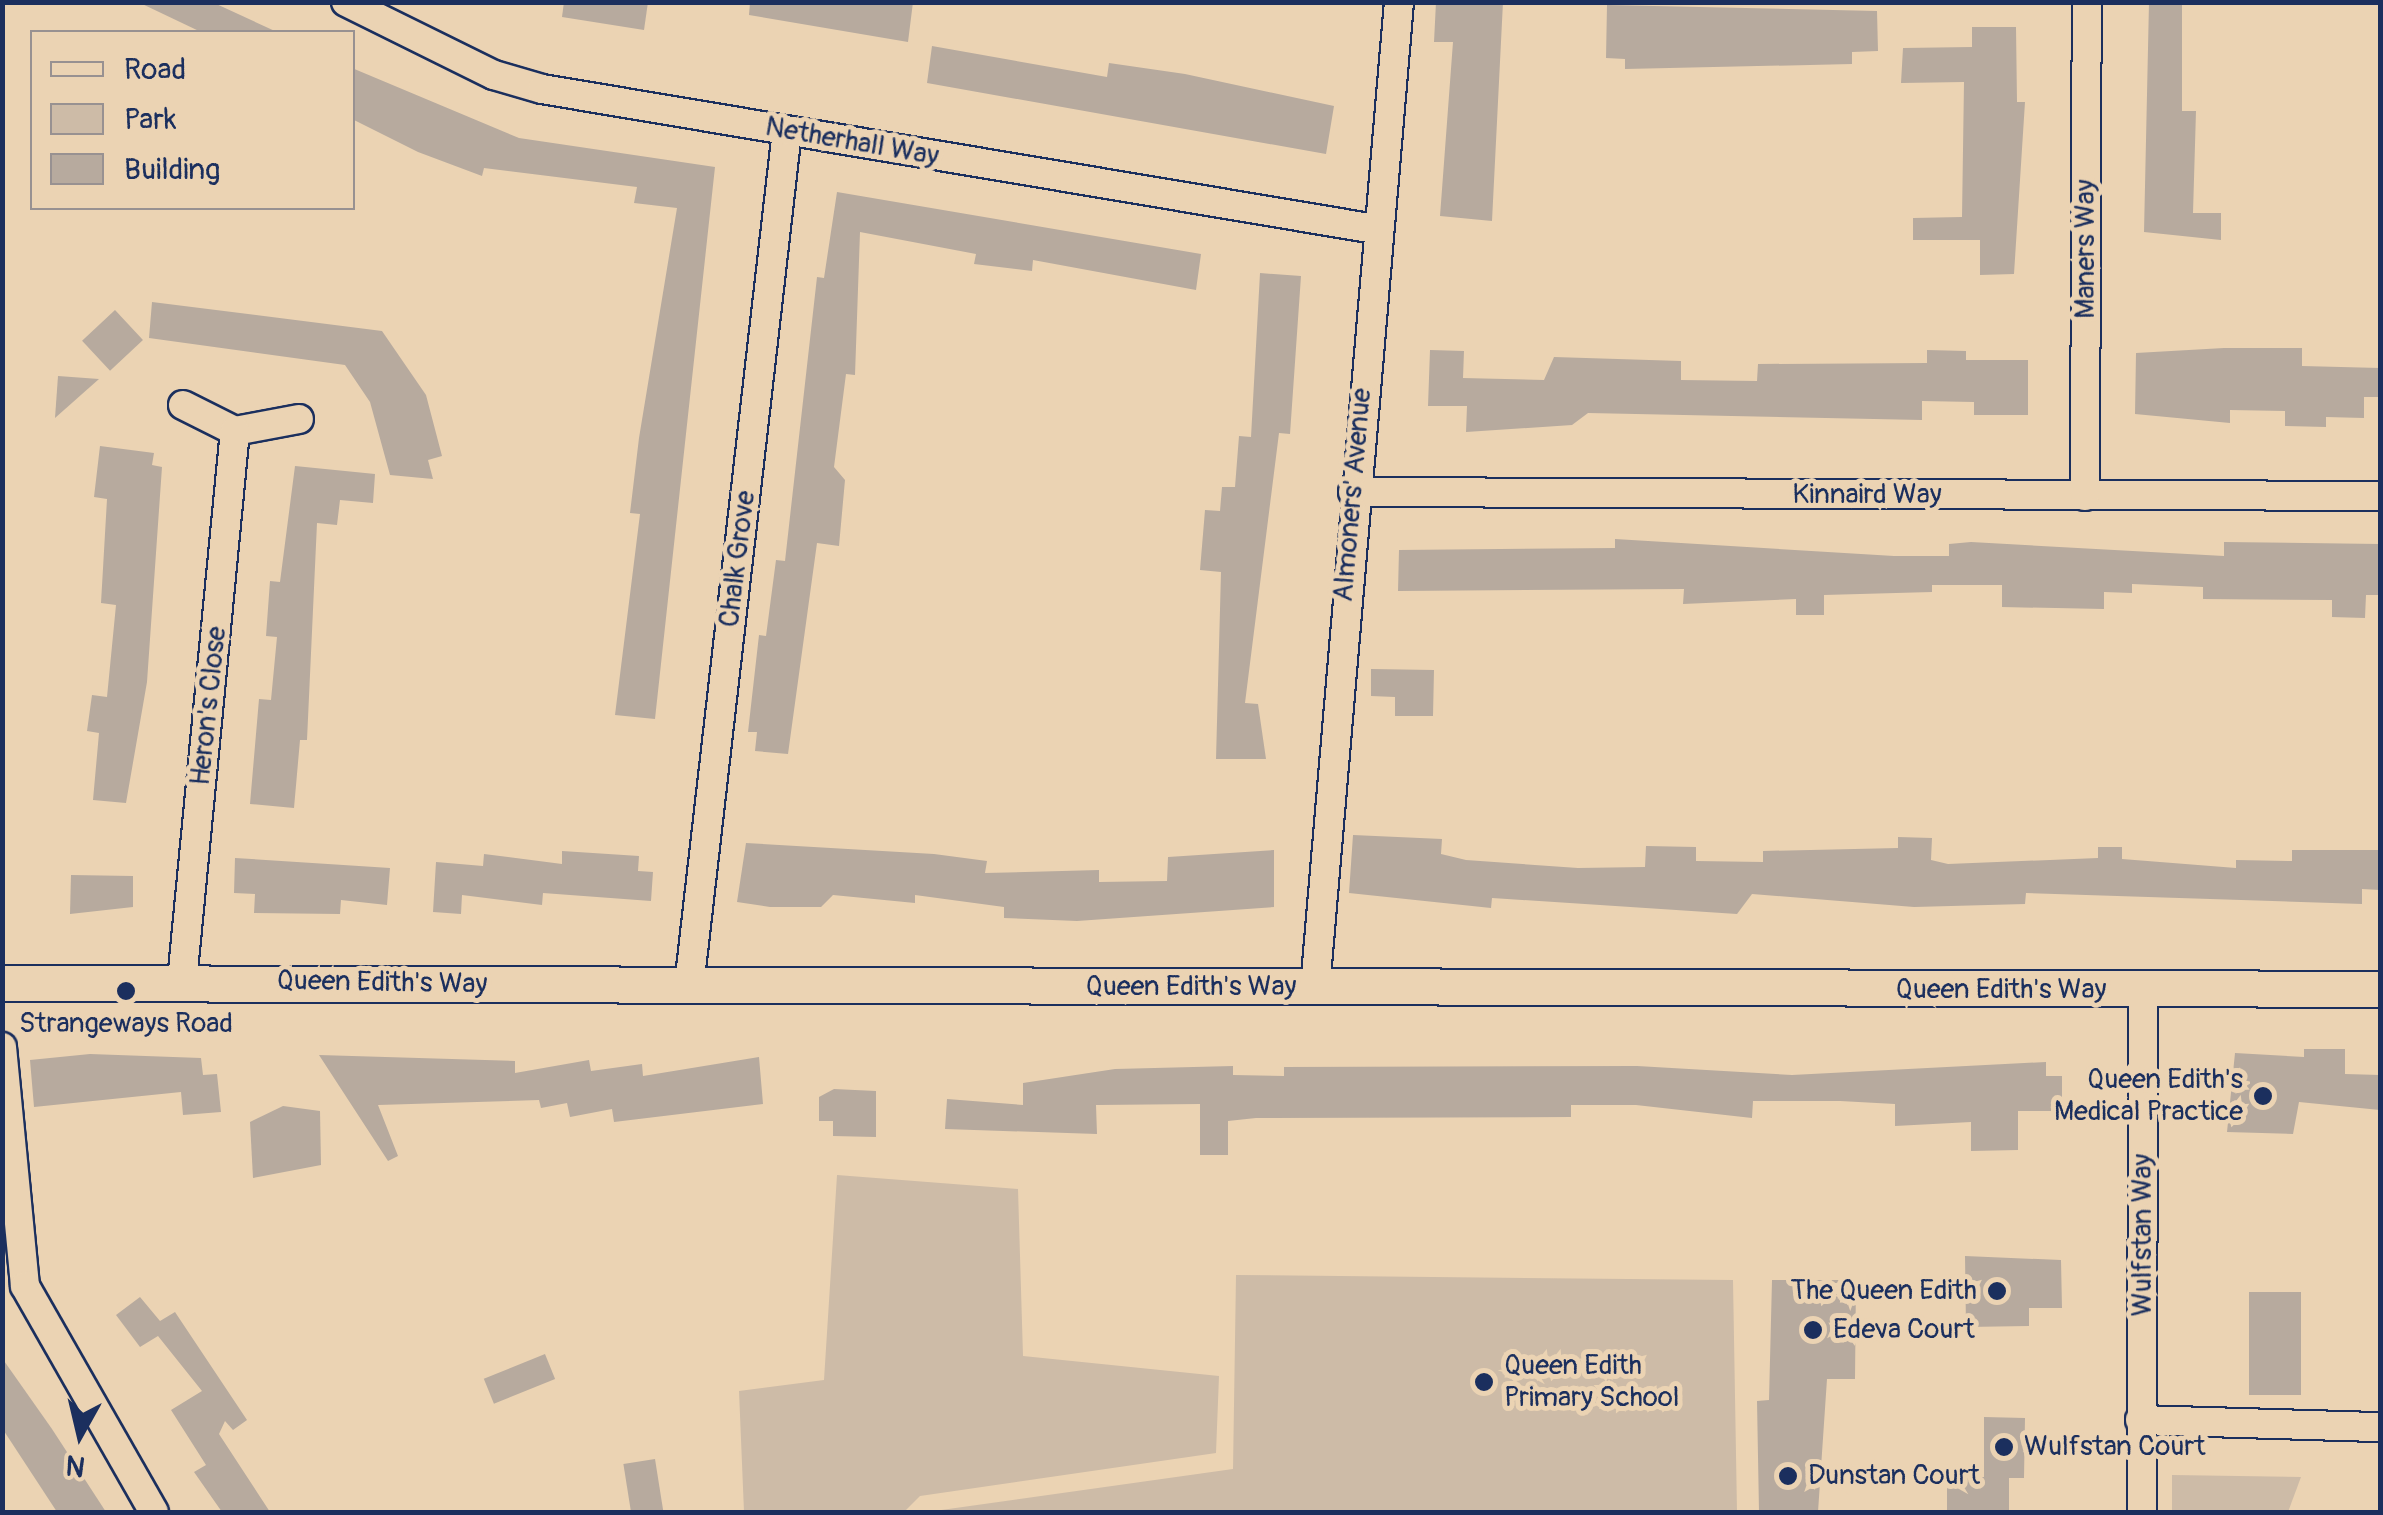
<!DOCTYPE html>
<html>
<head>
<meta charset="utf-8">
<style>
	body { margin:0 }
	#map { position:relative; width:2383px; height:1515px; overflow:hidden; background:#ebd3b3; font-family:Pangolin,sans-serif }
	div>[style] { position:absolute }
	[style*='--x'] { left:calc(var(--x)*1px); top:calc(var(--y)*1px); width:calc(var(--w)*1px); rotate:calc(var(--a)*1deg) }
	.green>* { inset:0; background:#cdbba7 }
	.building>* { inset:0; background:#b7aa9e; transform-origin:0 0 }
	.roads { filter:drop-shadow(2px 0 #1b2f5e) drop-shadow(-2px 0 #1b2f5e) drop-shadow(0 2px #1b2f5e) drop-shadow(0 -2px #1b2f5e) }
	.minor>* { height:28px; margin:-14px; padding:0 14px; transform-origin:14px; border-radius:14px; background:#ebd3b3 }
	.tertiary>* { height:35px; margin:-17.5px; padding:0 17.5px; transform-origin:17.5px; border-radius:17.5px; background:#ebd3b3 }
	.dots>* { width:28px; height:28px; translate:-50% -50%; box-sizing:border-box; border:5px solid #ebd3b3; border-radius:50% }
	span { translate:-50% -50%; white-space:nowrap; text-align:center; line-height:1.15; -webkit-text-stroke:10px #ebd3b3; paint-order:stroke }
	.street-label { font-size:28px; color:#1b2f5e }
	.poi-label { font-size:28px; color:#1b2f5e }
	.right { translate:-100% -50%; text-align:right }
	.left { translate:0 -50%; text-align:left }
	.frame { position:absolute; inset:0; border:5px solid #1b2f5e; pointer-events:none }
	.legend { position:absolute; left:30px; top:30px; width:325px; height:180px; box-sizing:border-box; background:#ebd3b3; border:2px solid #989191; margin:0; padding:12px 18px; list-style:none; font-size:30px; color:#1b2f5e }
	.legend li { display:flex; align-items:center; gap:20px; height:50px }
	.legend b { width:50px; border:2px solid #989191 }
	.north { position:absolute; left:30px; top:1385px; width:100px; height:100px; -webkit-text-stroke:8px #ebd3b3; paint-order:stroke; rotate:188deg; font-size:28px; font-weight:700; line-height:40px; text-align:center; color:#1b2f5e }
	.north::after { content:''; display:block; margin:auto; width:35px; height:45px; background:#1b2f5e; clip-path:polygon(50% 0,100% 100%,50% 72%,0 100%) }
</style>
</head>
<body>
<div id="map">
	<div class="green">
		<div style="clip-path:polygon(837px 1175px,1018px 1189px,1023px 1356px,1219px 1376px,1216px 1453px,920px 1496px,904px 1512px,744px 1512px,739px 1391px,824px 1380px)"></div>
		<div style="clip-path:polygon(1236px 1275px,1733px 1280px,1737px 1512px,927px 1512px,1233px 1469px)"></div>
		<div style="clip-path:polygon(2172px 1475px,2301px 1477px,2288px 1512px,2172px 1512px)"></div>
	</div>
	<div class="building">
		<div style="clip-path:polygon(138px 2px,212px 2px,277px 32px,201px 32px)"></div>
		<div style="clip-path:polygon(564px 2px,648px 2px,644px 30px,562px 17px)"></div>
		<div style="clip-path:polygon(750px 2px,913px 2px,908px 42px,749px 15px)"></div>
		<div style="clip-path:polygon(1436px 2px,1503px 2px,1492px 221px,1440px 216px,1453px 42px,1434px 42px)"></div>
		<div style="clip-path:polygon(2149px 2px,2182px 2px,2182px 111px,2196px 111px,2193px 213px,2221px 213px,2221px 240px,2144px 232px)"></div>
		<div style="clip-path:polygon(1607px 5px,1877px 11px,1878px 51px,1852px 52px,1852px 64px,1625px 69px,1625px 59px,1606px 58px)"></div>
		<div style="clip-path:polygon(1972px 27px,2016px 27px,2017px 102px,2025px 102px,2014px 274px,1980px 275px,1980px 240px,1913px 240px,1913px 218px,1962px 217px,1964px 82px,1901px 83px,1903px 48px,1972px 47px)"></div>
		<div style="clip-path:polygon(932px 46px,1107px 77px,1109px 63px,1185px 74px,1334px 106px,1326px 154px,927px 83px)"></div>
		<div style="clip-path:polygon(352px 68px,519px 138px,715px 167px,655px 719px,615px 715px,640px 514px,630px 513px,639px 438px,677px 208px,634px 203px,637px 187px,484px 168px,482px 176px,418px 152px,352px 119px)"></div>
		<div style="clip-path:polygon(837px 192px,1201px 254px,1196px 290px,1033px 260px,1032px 271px,974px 264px,976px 254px,860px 232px,855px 375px,846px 374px,834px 467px,845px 480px,839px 546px,817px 543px,788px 754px,755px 751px,757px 732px,748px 732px,759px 635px,766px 636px,776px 560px,785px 561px,817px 277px,824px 278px)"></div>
		<div style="clip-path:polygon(1260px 273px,1301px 276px,1290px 434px,1279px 433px,1245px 703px,1258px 704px,1266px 759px,1216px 759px,1221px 572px,1200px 570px,1205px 510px,1220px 511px,1222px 487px,1235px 487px,1239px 436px,1251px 437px)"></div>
		<div style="clip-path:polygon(152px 302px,382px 331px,426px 395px,442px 456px,428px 460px,433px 479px,390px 475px,370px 402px,345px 365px,149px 338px)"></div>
		<div style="left:115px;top:310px;width:41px;height:45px;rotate:47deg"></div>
		<div style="clip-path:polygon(2224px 348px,2302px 348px,2302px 366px,2380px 368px,2380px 397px,2364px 397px,2364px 418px,2326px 417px,2326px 427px,2285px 426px,2285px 411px,2230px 410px,2230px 423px,2135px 414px,2136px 353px)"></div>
		<div style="clip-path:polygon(1430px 350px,1464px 351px,1463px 378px,1544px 380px,1554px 357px,1681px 361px,1681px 380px,1757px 381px,1758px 364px,1927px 363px,1927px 350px,1966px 351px,1966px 360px,2028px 360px,2028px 415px,1974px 415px,1974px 402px,1922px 401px,1922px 420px,1588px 413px,1572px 425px,1466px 432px,1467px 406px,1428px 406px)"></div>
		<div style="clip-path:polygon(58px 376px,99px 379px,55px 418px)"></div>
		<div style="clip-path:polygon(100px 446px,154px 453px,152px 465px,162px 467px,147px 682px,126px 803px,93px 800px,99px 733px,87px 731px,92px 695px,107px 697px,116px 605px,101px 603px,107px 499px,94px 497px)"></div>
		<div style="clip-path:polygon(295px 466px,375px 474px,373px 503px,340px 500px,337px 525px,317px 523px,307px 740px,300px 740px,294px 808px,250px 804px,259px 699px,271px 700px,277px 637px,266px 636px,270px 581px,280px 582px)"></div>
		<div style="clip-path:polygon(1615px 539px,1894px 556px,1949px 556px,1949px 544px,1971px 542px,2224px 556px,2224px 542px,2380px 544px,2380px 595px,2366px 595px,2365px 618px,2332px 617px,2332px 600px,2203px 599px,2203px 587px,2132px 584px,2132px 593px,2104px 592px,2104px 609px,2002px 607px,2002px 585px,1932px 585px,1932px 592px,1824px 595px,1824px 615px,1796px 615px,1796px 599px,1683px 604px,1684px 589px,1398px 591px,1399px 550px,1615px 548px)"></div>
		<div style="clip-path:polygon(1371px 669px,1434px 670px,1433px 716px,1395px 716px,1395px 697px,1371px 696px)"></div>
		<div style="clip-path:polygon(1353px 835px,1442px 839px,1441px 854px,1466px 860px,1578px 868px,1645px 867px,1646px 846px,1696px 847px,1696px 861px,1763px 862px,1763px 851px,1898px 848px,1898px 837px,1932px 838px,1931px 860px,1948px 864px,2098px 858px,2098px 847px,2122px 847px,2122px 859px,2236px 868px,2236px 860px,2292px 861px,2292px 850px,2380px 850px,2380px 890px,2362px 889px,2362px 904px,2026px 893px,2025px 904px,1914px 907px,1752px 894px,1737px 914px,1492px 898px,1491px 908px,1349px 893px)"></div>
		<div style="clip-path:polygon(746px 843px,934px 854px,987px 861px,985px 873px,1099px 870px,1099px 882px,1167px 881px,1168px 857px,1274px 850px,1274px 907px,1077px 921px,1004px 918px,1004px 907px,915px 895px,915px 903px,833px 895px,821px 907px,770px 907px,737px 902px)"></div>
		<div style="clip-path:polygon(562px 851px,639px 856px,638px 871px,653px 872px,651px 901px,543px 893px,542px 905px,462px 895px,461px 914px,433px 912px,436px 862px,483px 866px,484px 854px,562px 864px)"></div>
		<div style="clip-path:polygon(235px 858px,390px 868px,387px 905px,341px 900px,340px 914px,254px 913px,255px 894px,234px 893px)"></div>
		<div style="clip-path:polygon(71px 875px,133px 876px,133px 907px,70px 914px)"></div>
		<div style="clip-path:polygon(2304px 1049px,2345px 1049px,2345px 1074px,2380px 1075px,2380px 1110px,2299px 1102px,2293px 1134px,2227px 1132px,2235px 1053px,2304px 1057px)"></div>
		<div style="clip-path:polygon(90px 1054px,201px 1058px,203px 1075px,217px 1074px,221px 1112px,183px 1115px,181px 1092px,34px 1107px,30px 1060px)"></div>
		<div style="clip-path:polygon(319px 1055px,515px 1061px,515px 1073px,589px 1060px,591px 1071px,642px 1064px,643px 1076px,759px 1057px,763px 1104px,614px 1122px,612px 1109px,570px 1117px,567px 1103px,541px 1108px,539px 1100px,378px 1105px,398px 1156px,388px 1161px)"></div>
		<div style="clip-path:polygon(2046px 1062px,2046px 1076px,2062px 1076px,2062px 1111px,2018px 1111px,2018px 1150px,1971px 1151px,1971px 1122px,1895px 1126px,1895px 1104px,1840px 1101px,1753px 1101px,1752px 1118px,1636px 1105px,1571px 1105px,1571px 1117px,1256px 1118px,1228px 1121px,1228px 1155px,1200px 1155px,1200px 1104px,1096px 1105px,1097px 1134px,945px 1129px,947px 1099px,1023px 1105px,1023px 1083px,1115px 1069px,1233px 1066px,1233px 1075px,1284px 1076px,1284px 1067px,1637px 1066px,1792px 1075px)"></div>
		<div style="clip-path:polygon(834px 1089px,876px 1091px,876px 1137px,833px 1136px,833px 1121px,819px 1121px,819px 1097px)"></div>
		<div style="clip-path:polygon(283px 1106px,320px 1111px,321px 1165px,253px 1178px,250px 1122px)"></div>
		<div style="clip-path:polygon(1965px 1256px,2061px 1260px,2062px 1308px,2029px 1308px,2029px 1326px,1966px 1327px)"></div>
		<div style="clip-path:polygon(1772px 1280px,1856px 1280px,1855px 1379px,1827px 1379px,1818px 1512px,1759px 1512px,1757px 1401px,1769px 1400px)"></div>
		<div style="left:2249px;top:1292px;width:52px;height:103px"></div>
		<div style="clip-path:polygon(140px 1297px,160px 1321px,175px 1312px,247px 1420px,233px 1430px,225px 1421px,219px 1434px,270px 1512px,222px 1512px,194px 1472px,206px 1465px,171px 1410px,202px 1391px,158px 1336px,140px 1347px,116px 1315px)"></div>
		<div style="left:545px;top:1354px;width:27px;height:66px;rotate:68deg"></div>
		<div style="clip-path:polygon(2px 1358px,52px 1429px,106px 1512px,57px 1512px,2px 1428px)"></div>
		<div style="clip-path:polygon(1984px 1417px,2025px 1418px,2024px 1478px,2009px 1478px,2009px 1512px,1947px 1512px,1947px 1477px,1984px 1477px)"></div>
		<div style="left:655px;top:1459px;width:54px;height:32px;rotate:81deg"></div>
	</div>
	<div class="roads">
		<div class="minor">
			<div style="--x:346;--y:2;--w:165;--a:26.3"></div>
			<div style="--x:494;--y:75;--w:50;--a:16.3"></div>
			<div style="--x:542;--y:89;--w:845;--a:9.54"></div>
			<div style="--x:183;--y:405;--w:58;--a:26.6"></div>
			<div style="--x:235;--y:431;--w:65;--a:-10.6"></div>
			<div style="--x:1353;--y:492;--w:1027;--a:0.22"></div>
			<div style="--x:2085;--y:496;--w:494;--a:-89.8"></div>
			<div style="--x:182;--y:981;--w:553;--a:-84.5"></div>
			<div style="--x:689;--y:986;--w:861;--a:-83.46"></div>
			<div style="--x:1315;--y:988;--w:990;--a:-85.13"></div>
			<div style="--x:2;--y:1047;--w:240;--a:84.5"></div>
			<div style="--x:25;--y:1286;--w:260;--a:60.3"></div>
			<div style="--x:2140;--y:1420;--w:240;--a:1.7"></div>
			<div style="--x:2142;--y:1512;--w:522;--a:-89.89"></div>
		</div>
		<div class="tertiary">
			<div style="--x:2;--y:983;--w:2378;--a:0.14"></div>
		</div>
	</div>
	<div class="dots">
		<div style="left:126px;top:991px;background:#1b2f5e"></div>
		<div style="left:2263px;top:1096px;background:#1b2f5e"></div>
		<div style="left:1997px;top:1291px;background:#1b2f5e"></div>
		<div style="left:1813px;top:1330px;background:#1b2f5e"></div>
		<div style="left:1484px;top:1382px;background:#1b2f5e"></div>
		<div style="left:2004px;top:1447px;background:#1b2f5e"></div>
		<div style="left:1788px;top:1476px;background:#1b2f5e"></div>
	</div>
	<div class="street-label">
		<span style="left:852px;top:142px;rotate:10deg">Netherhall Way</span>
		<span style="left:2086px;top:249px;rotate:-90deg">Maners Way</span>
		<span style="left:1353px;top:495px;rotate:-85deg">Almoners' Avenue</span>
		<span style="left:1867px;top:495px">Kinnaird Way</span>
		<span style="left:738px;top:559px;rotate:-83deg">Chalk Grove</span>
		<span style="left:209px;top:706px;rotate:-84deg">Heron's Close</span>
		<span style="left:382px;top:983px;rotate:1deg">Queen Edith's Way</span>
		<span style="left:1191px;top:987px">Queen Edith's Way</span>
		<span style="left:2001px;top:990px">Queen Edith's Way</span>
		<span style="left:2143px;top:1235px;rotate:-90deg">Wulfstan Way</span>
	</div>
	<div class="poi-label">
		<span style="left:126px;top:1024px">Strangeways Road</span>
		<span class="right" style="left:2243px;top:1096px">Queen Edith's<br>Medical Practice</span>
		<span class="right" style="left:1977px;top:1291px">The Queen Edith</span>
		<span class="left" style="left:1833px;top:1330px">Edeva Court</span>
		<span class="left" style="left:1504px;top:1382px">Queen Edith<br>Primary School</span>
		<span class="left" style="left:2024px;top:1447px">Wulfstan Court</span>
		<span class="left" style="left:1808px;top:1476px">Dunstan Court</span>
	</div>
	<div class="frame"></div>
	<ul class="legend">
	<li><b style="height:12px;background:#ebd3b3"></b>Road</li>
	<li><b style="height:28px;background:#cdbba7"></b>Park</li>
	<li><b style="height:28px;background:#b7aa9e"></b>Building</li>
	</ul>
	<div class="north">N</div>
</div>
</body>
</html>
